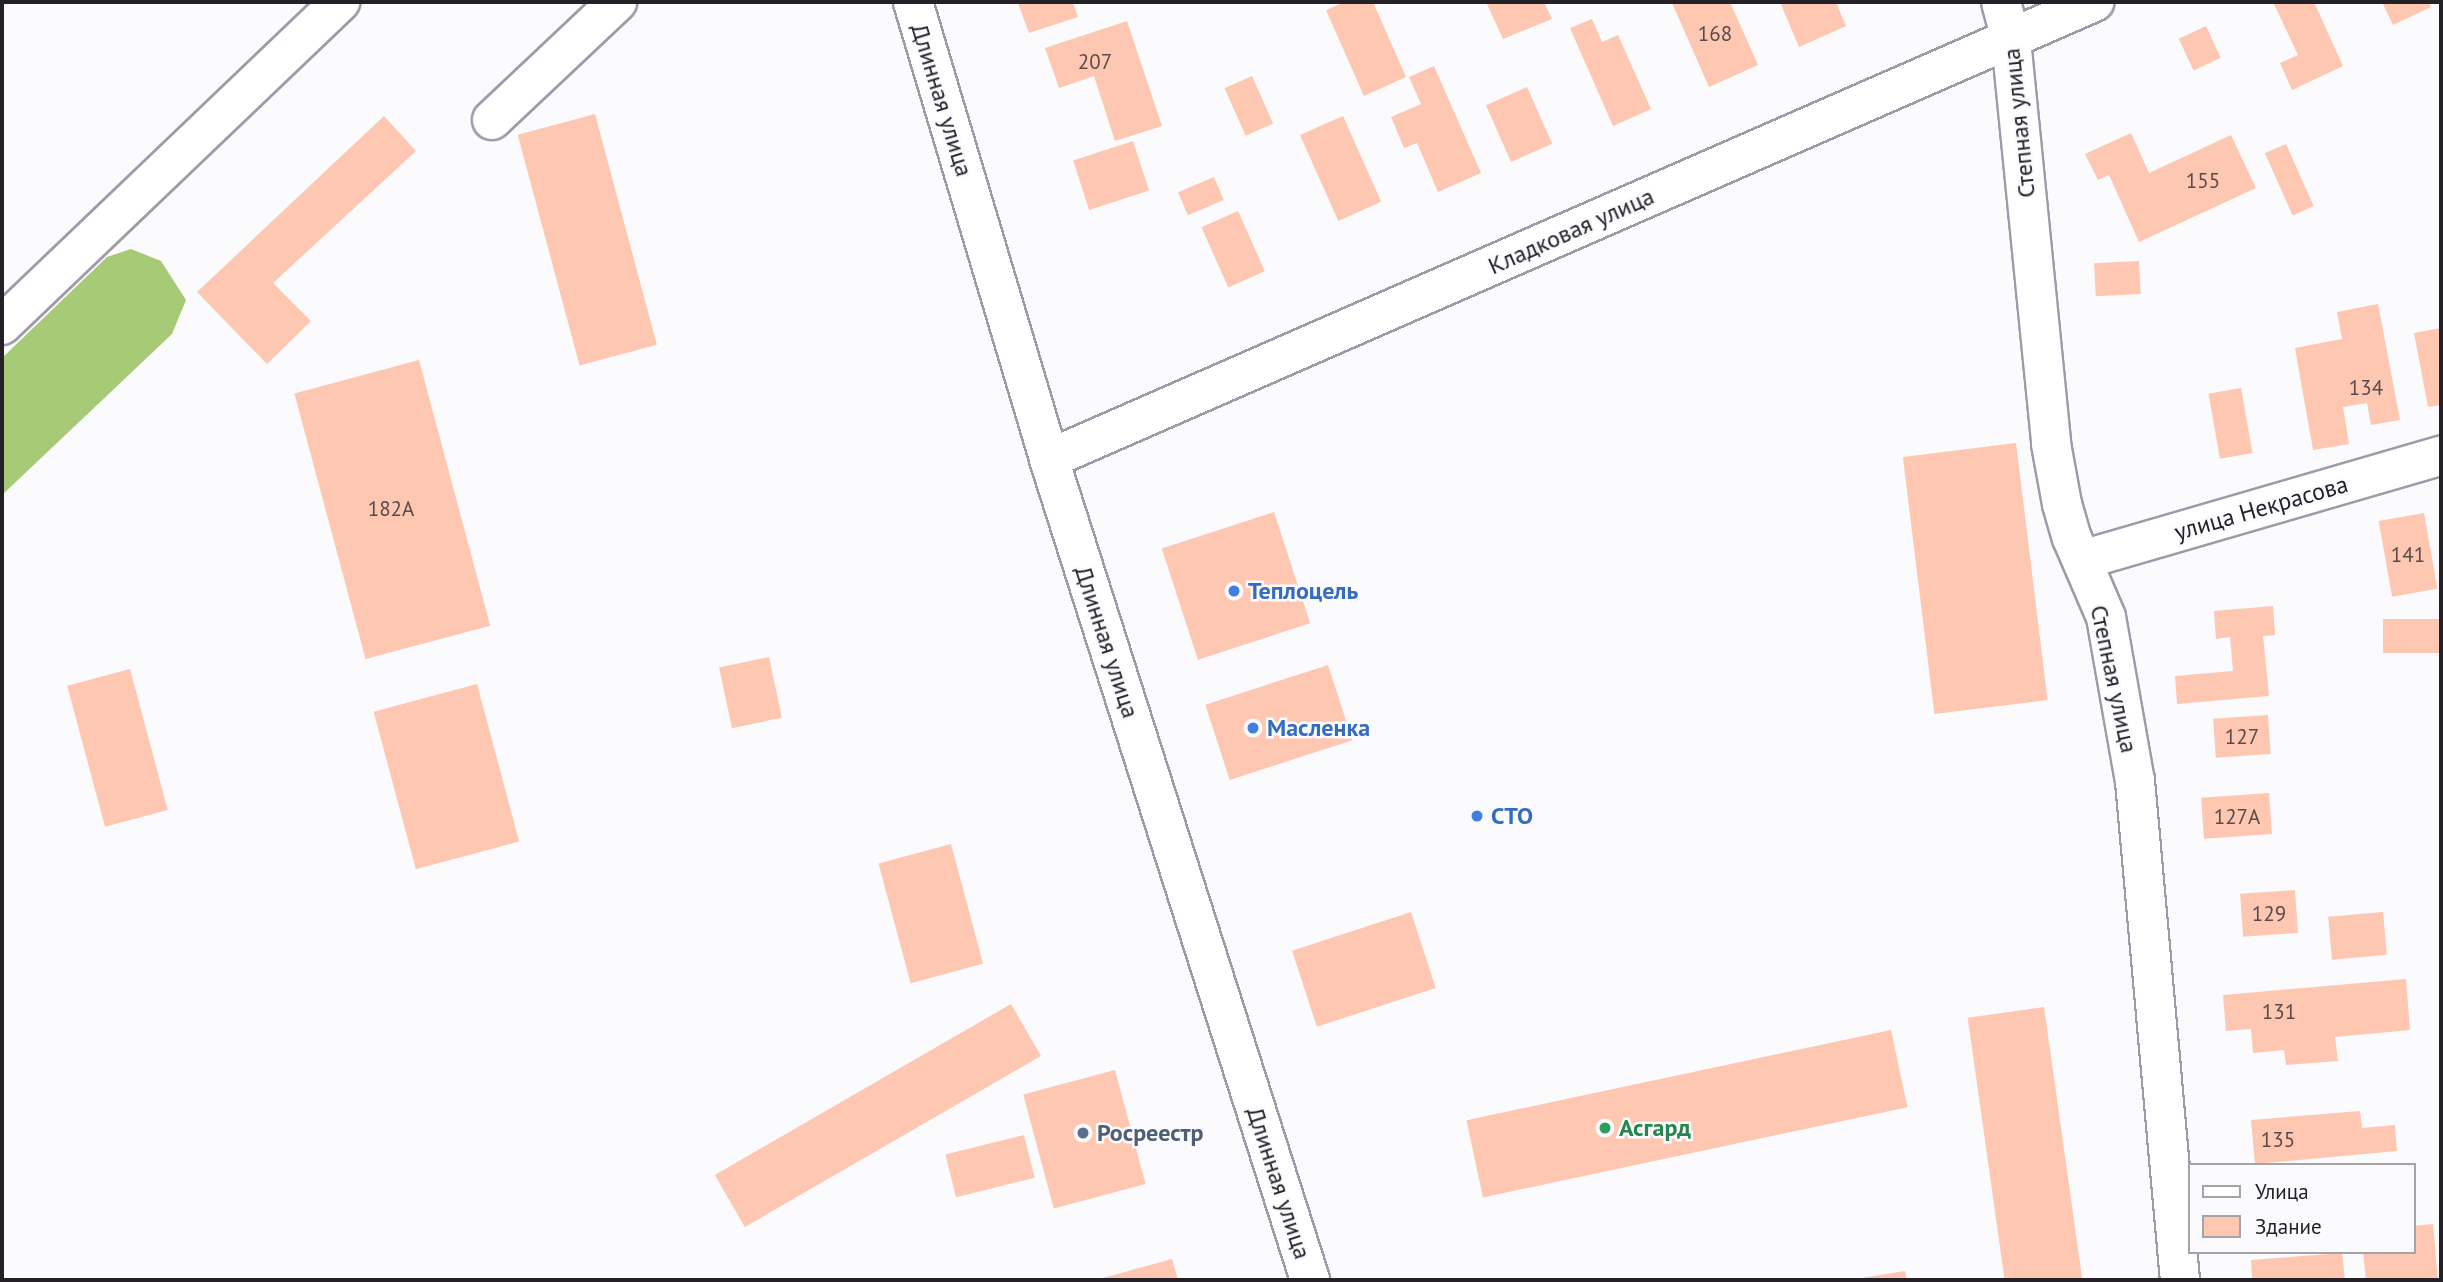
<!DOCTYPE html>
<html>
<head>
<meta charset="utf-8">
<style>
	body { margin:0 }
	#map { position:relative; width:2443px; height:1282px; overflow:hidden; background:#fbfafd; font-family:"PT Sans",sans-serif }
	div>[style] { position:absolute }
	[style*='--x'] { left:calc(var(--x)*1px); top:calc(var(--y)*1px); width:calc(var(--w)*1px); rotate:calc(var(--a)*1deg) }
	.forest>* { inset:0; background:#a7ca77 }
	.building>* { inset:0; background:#fec7b2; transform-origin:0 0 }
	.roads { filter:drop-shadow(2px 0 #9e9ba9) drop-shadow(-2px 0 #9e9ba9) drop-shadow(0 2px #9e9ba9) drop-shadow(0 -2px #9e9ba9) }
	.minor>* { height:38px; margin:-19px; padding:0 19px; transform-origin:19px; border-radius:19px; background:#fff }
	.dots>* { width:19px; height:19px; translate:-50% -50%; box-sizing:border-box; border:4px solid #fbfafd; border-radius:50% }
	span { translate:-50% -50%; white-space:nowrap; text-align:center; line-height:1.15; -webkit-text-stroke:5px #fbfafd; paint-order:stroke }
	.number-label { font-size:21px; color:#5a4a4a }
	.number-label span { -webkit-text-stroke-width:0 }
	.street-label { font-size:24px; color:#232127 }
	.shop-label { font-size:24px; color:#366cbe; font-weight:700 }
	.left { translate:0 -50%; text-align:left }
	.leisure-label { font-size:24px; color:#27864d; font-weight:700 }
	.service-label { font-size:24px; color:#4e5e75; font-weight:700 }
	.frame { position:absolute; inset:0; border:4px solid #232127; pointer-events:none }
	.legend { position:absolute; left:2188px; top:1163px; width:228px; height:91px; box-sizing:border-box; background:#fbfafd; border:2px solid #a5a3a7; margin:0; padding:9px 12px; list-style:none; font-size:21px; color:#232127 }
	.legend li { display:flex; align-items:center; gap:14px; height:35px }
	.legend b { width:35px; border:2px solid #a5a3a7 }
</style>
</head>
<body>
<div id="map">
	<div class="forest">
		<div style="clip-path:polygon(131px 249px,161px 261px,186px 300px,172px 334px,2px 495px,2px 358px,107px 257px)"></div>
	</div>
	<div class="building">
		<div style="clip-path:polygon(1023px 2px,1073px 2px,1078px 17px,1029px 33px,1018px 3px)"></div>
		<div style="clip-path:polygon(1345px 2px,1373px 2px,1406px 77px,1364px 96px,1326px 10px)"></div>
		<div style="clip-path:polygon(1486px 2px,1544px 2px,1552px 19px,1503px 39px)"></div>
		<div style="clip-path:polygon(1730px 2px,1758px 65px,1709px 87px,1672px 3px)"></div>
		<div style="clip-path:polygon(1780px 2px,1836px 2px,1846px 26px,1799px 47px)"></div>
		<div style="clip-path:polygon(2273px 2px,2314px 2px,2343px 66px,2292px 90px,2280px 63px,2298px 55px)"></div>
		<div style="clip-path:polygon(2382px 2px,2429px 2px,2431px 7px,2393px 25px)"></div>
		<div style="clip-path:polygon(1592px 19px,1602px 42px,1618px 35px,1651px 109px,1613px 126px,1570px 28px)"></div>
		<div style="clip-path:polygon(1127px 21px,1162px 126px,1115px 141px,1094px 76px,1059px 88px,1045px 48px)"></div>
		<div style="left:2206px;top:26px;width:35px;height:30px;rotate:65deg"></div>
		<div style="clip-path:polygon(1434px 66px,1481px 173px,1438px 192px,1417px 143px,1404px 148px,1391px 117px,1421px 104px,1409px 77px)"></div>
		<div style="left:1252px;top:76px;width:52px;height:30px;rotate:66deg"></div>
		<div style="left:1527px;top:87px;width:62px;height:45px;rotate:66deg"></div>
		<div style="left:595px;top:114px;width:239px;height:80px;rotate:75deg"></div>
		<div style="clip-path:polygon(384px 116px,416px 151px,273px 283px,311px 321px,267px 364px,197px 292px)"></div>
		<div style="left:1343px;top:116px;width:94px;height:47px;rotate:66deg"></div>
		<div style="clip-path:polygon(2131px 133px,2149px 173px,2231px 135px,2256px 188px,2139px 242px,2109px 175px,2098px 180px,2085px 154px)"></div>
		<div style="left:1133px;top:141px;width:52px;height:63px;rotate:72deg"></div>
		<div style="left:2286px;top:144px;width:68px;height:23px;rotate:66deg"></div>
		<div style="left:1214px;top:177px;width:25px;height:39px;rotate:67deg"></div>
		<div style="left:1238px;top:211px;width:66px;height:40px;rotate:66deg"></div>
		<div style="left:2139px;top:261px;width:33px;height:45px;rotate:87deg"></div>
		<div style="clip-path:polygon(2378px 304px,2400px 420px,2371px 425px,2367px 403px,2343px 407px,2349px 444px,2313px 450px,2295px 348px,2342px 339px,2337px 312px)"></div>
		<div style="clip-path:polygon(2441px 328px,2441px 405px,2428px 407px,2414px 333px)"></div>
		<div style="left:419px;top:360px;width:275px;height:129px;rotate:75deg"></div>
		<div style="left:2241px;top:388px;width:66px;height:33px;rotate:80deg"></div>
		<div style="left:2016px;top:443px;width:259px;height:114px;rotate:83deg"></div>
		<div style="left:1274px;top:512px;width:117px;height:118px;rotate:72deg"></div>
		<div style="left:2424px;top:513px;width:77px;height:46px;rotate:80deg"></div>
		<div style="clip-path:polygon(2273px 606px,2275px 635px,2263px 636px,2269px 696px,2177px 704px,2175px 676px,2233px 671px,2230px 637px,2216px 639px,2214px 611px)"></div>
		<div style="left:2441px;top:619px;width:34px;height:58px;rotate:90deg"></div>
		<div style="left:769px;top:657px;width:62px;height:51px;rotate:78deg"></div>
		<div style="left:1328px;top:665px;width:79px;height:129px;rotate:72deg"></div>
		<div style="left:130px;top:669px;width:146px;height:65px;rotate:75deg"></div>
		<div style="left:477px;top:684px;width:163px;height:107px;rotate:75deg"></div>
		<div style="left:2268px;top:715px;width:39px;height:55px;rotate:86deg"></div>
		<div style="left:2269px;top:793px;width:41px;height:68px;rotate:86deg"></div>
		<div style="left:951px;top:844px;width:124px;height:75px;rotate:75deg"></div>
		<div style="left:2295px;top:890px;width:43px;height:55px;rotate:86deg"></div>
		<div style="left:1411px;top:912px;width:80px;height:125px;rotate:72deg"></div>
		<div style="left:2383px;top:912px;width:43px;height:55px;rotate:85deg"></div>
		<div style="clip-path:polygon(2406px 979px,2410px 1030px,2335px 1037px,2338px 1061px,2286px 1065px,2284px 1050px,2253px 1053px,2251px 1029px,2226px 1031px,2223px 995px)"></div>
		<div style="left:1011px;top:1004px;width:60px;height:342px;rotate:60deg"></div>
		<div style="left:2044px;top:1007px;width:275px;height:77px;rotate:82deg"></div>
		<div style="left:1891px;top:1030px;width:79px;height:434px;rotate:78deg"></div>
		<div style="left:1115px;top:1070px;width:118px;height:95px;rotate:75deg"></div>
		<div style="clip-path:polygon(2360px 1111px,2362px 1128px,2395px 1125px,2397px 1151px,2255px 1164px,2251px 1120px)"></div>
		<div style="left:1024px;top:1135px;width:44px;height:81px;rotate:76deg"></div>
		<div style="clip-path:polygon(2433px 1224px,2438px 1280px,2366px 1280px,2363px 1252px,2413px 1252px,2413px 1226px)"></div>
		<div style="clip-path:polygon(2342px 1253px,2345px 1280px,2252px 1280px,2251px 1260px)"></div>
		<div style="clip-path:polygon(1172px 1259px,1178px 1280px,1099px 1280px,1099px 1279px)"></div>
		<div style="clip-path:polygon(1905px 1271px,1907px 1280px,1855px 1280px,1855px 1279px)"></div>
	</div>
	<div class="roads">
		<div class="minor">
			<div style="--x:913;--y:2;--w:477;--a:73.4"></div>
			<div style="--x:1049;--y:459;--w:861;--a:72.36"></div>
			<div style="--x:2001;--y:2;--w:39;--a:75"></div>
			<div style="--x:2011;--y:40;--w:406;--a:84.3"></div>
			<div style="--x:2051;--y:444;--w:61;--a:79.6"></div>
			<div style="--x:2062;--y:504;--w:35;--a:74"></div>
			<div style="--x:2072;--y:538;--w:86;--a:66.7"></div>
			<div style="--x:2106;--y:617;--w:167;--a:80"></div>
			<div style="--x:2135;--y:781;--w:501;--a:84.85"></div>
			<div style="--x:492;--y:120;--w:172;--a:-43.3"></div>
			<div style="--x:2;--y:325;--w:468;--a:-43.7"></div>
			<div style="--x:1049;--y:459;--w:1141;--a:-23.62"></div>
			<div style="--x:2082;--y:560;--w:374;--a:-16.2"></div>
		</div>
	</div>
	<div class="dots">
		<div style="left:1234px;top:591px;background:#3f7fe0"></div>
		<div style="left:1253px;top:728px;background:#3f7fe0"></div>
		<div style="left:1477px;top:816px;background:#3f7fe0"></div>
		<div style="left:1605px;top:1128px;background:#2e9e5b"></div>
		<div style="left:1083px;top:1133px;background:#5c6f8a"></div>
	</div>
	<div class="number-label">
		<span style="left:1715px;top:34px">168</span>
		<span style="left:1095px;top:62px">207</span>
		<span style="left:2203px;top:181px">155</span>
		<span style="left:2366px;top:388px">134</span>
		<span style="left:391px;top:509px">182А</span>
		<span style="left:2408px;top:555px">141</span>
		<span style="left:2242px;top:737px">127</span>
		<span style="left:2237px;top:817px">127А</span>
		<span style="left:2269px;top:914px">129</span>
		<span style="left:2279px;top:1012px">131</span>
		<span style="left:2278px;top:1140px">135</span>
	</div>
	<div class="street-label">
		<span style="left:942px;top:100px;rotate:73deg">Длинная улица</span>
		<span style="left:2019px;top:123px;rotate:-96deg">Степная улица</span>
		<span style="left:1571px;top:231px;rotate:-24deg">Кладковая улица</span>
		<span style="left:2261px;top:508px;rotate:-16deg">улица Некрасова</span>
		<span style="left:1107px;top:642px;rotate:72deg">Длинная улица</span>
		<span style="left:2114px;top:679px;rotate:78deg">Степная улица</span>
		<span style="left:1279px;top:1183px;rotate:72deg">Длинная улица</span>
	</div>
	<div class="shop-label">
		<span class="left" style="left:1248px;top:591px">Теплоцель</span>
		<span class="left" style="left:1267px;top:728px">Масленка</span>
		<span class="left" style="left:1491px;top:816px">СТО</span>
	</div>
	<div class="leisure-label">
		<span class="left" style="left:1619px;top:1128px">Асгард</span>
	</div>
	<div class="service-label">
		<span class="left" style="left:1097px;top:1133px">Росреестр</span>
	</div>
	<div class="frame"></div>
	<ul class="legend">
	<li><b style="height:9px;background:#fff"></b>Улица</li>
	<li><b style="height:19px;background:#fec7b2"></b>Здание</li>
	</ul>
</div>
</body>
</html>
